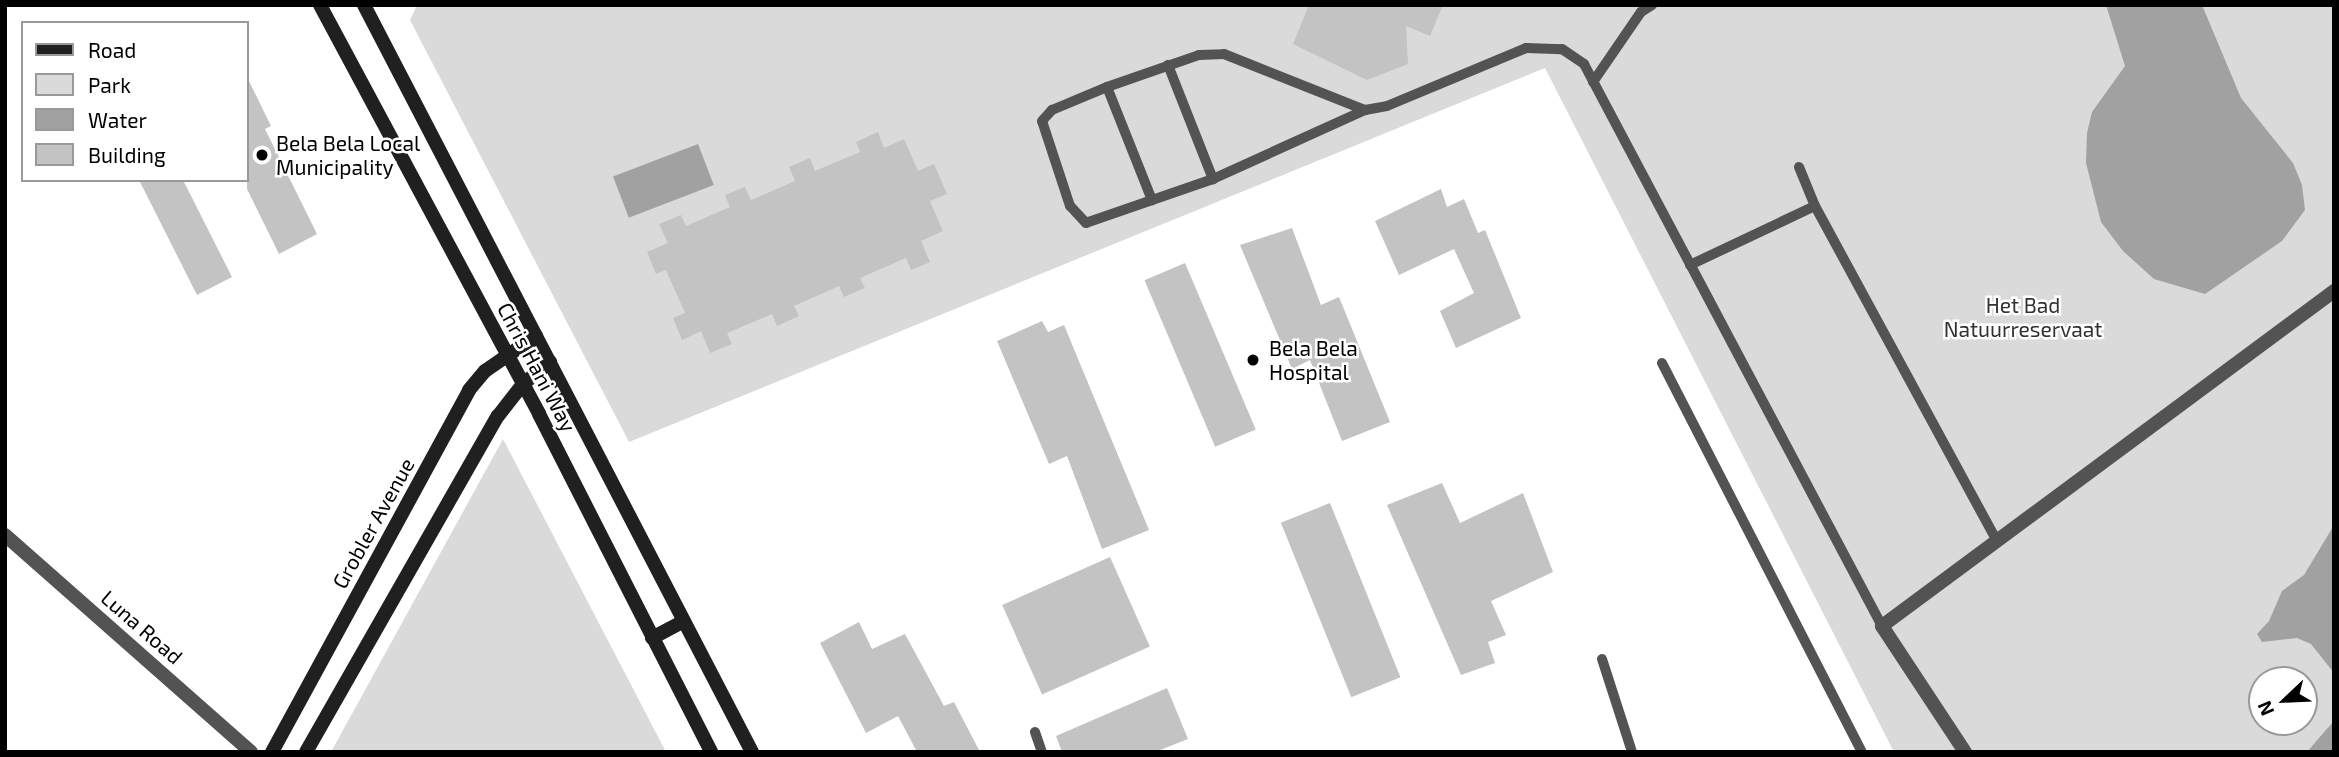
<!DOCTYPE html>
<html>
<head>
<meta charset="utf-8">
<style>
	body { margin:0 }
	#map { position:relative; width:2339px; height:757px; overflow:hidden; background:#fff; font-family:"Exo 2",sans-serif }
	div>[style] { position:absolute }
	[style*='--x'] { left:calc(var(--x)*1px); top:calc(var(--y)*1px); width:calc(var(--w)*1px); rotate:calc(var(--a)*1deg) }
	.green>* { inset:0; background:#dadada }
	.water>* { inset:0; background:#a1a1a1; transform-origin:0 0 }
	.building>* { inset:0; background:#c3c3c3; transform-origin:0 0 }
	.service>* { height:10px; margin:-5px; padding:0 5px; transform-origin:5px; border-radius:5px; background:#535353 }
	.minor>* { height:14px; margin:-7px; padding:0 7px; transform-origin:7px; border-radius:7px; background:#535353 }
	.secondary>* { height:14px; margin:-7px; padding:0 7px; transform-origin:7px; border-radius:7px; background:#202020 }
	.dots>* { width:19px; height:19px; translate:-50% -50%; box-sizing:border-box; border:4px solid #fff; border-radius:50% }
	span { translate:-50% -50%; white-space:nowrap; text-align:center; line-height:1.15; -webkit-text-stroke:5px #fff; paint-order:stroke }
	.poi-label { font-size:21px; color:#000 }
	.left { translate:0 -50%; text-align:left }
	.park-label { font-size:21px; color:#313131 }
	.street-label { font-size:21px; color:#000 }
	.frame { position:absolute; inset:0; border:7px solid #000; pointer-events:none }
	.legend { position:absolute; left:21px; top:21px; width:228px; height:161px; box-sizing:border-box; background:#fff; border:2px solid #999; margin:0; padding:9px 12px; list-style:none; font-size:21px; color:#000 }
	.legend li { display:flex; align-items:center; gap:14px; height:35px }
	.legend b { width:35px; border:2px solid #999 }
	.north { position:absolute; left:2248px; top:666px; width:70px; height:70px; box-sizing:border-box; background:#fff; border:2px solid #999; border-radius:50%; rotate:247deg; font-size:19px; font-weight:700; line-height:28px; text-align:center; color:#000 }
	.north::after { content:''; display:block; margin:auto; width:24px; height:32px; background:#000; clip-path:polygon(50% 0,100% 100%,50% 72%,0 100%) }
</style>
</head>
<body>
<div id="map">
	<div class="green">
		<div style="clip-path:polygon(evenodd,417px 5px,2334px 5px,2334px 752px,1894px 752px,1545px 68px,629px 442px,410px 20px,417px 5px,2262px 680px,2304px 680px,2304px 722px,2262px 722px,2262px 680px)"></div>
		<div style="clip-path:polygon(503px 439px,666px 752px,331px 752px)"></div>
	</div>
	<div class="water">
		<div style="clip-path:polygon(2106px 5px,2202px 5px,2241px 98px,2293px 163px,2302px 185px,2305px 210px,2282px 241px,2205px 294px,2154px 279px,2123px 251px,2101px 222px,2086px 163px,2087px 133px,2092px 112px,2125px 66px)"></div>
		<div style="left:698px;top:144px;width:44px;height:91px;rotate:69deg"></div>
		<div style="clip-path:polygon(2334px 525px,2334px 673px,2311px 644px,2297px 638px,2262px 642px,2257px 634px,2269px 621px,2282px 591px,2304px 575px)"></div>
		<div style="clip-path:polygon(2334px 721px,2334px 752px,2307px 752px,2325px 731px)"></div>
	</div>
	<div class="building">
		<div style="clip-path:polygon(1309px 5px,1443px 5px,1430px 36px,1406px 26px,1408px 64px,1367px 80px,1293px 44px)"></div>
		<div style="clip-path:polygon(247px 77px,271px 126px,265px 129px,317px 234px,279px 254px,247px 189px)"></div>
		<div style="clip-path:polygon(878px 132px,884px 148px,904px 139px,918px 171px,934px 164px,947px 194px,930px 201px,943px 231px,921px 241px,930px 262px,911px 270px,906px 258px,860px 278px,865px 288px,844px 297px,839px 286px,794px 306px,799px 316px,777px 326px,772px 314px,727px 333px,732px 344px,710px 353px,701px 331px,682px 340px,673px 318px,685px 313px,666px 270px,656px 274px,647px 252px,668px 243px,659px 224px,681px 215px,686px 226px,730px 207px,725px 195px,745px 187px,751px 200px,795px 181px,789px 167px,810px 158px,815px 171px,860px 152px,856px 142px)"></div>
		<div style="clip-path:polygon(139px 180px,183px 180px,232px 277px,197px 295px)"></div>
		<div style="clip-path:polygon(1441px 189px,1447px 207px,1464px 199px,1478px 233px,1485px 230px,1521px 318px,1456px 348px,1440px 311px,1474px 293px,1454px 249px,1399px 275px,1375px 221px)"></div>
		<div style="clip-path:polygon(1292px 228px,1321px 305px,1339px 297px,1390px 422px,1342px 441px,1310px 360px,1292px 369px,1240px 245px)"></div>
		<div style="left:1185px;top:263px;width:181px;height:44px;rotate:67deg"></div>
		<div style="clip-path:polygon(1042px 321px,1048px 332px,1064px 325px,1149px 530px,1102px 549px,1067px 456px,1049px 464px,997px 341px)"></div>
		<div style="clip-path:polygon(1442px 483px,1460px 523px,1523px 493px,1553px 572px,1491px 601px,1506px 635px,1488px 642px,1495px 663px,1461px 675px,1387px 505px)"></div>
		<div style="left:1330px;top:503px;width:188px;height:53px;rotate:68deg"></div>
		<div style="left:1110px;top:557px;width:98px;height:118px;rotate:66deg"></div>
		<div style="clip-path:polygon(859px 622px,872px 649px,905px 634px,944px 706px,954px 702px,980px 752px,917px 752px,898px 716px,866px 733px,820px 643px)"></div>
		<div style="clip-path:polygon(1167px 688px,1188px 739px,1155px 752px,1062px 752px,1056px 736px)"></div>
	</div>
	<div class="service">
		<div style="--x:1168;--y:65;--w:123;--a:68.5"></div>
		<div style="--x:1593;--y:82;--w:85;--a:-55.6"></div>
		<div style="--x:1641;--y:12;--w:13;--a:-32"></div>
		<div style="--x:1107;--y:87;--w:122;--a:68.3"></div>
		<div style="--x:1365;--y:110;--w:167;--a:155.6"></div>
		<div style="--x:1213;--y:179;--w:134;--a:160.9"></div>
		<div style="--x:1086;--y:223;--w:23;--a:-133"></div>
		<div style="--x:1070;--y:206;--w:89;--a:-108.2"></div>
		<div style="--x:1042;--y:121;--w:15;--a:-48"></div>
		<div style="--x:1052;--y:110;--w:60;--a:-22.7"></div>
		<div style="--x:1107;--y:87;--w:97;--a:-19.2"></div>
		<div style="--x:1199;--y:55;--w:25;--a:-2"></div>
		<div style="--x:1224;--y:54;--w:152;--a:21.7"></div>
		<div style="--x:1365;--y:110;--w:22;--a:-10"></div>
		<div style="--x:1387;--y:106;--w:151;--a:-22.6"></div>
		<div style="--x:1526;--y:48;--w:36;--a:2"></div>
		<div style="--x:1562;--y:49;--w:27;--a:34"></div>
		<div style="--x:1584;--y:64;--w:636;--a:62.07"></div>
		<div style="--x:1799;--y:167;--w:42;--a:67.7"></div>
		<div style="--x:1815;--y:206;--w:380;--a:61.5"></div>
		<div style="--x:1690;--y:265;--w:138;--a:-25.3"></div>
		<div style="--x:1662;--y:363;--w:437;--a:62.8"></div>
		<div style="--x:1602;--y:659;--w:98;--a:72.1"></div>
		<div style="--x:1035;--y:732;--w:21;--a:71"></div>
	</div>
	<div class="minor">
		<div style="--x:5;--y:535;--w:328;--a:41.4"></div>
		<div style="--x:1965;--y:752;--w:151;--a:-123.4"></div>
		<div style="--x:1882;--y:626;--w:563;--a:-36.54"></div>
	</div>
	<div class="secondary">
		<div style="--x:320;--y:5;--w:464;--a:61.8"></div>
		<div style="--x:539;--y:414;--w:379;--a:63"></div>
		<div style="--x:364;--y:5;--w:842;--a:62.55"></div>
		<div style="--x:652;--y:638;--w:36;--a:-28"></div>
		<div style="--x:272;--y:752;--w:412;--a:-61.4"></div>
		<div style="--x:469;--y:390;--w:25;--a:-50"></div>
		<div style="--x:485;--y:371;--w:62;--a:-34.5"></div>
		<div style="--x:306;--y:752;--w:387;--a:-60.3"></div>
		<div style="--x:498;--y:416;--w:41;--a:-52"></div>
		<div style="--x:523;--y:384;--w:35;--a:-39"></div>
	</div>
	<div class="dots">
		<div style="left:262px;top:155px;background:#000"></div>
		<div style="left:1253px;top:360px;background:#000"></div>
	</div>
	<div class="poi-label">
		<span class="left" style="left:276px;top:155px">Bela Bela Local<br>Municipality</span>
		<span class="left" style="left:1269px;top:360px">Bela Bela<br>Hospital</span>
	</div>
	<div class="park-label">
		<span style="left:2023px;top:317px">Het Bad<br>Natuurreservaat</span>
	</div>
	<div class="street-label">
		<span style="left:537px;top:367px;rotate:62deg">Chris Hani Way</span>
		<span style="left:373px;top:523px;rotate:-61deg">Grobler Avenue</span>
		<span style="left:142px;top:627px;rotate:41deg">Luna Road</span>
	</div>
	<div class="frame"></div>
	<ul class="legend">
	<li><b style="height:9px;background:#202020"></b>Road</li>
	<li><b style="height:19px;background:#dadada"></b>Park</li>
	<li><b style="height:19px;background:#a1a1a1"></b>Water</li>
	<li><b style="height:19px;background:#c3c3c3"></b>Building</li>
	</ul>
	<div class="north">N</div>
</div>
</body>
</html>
